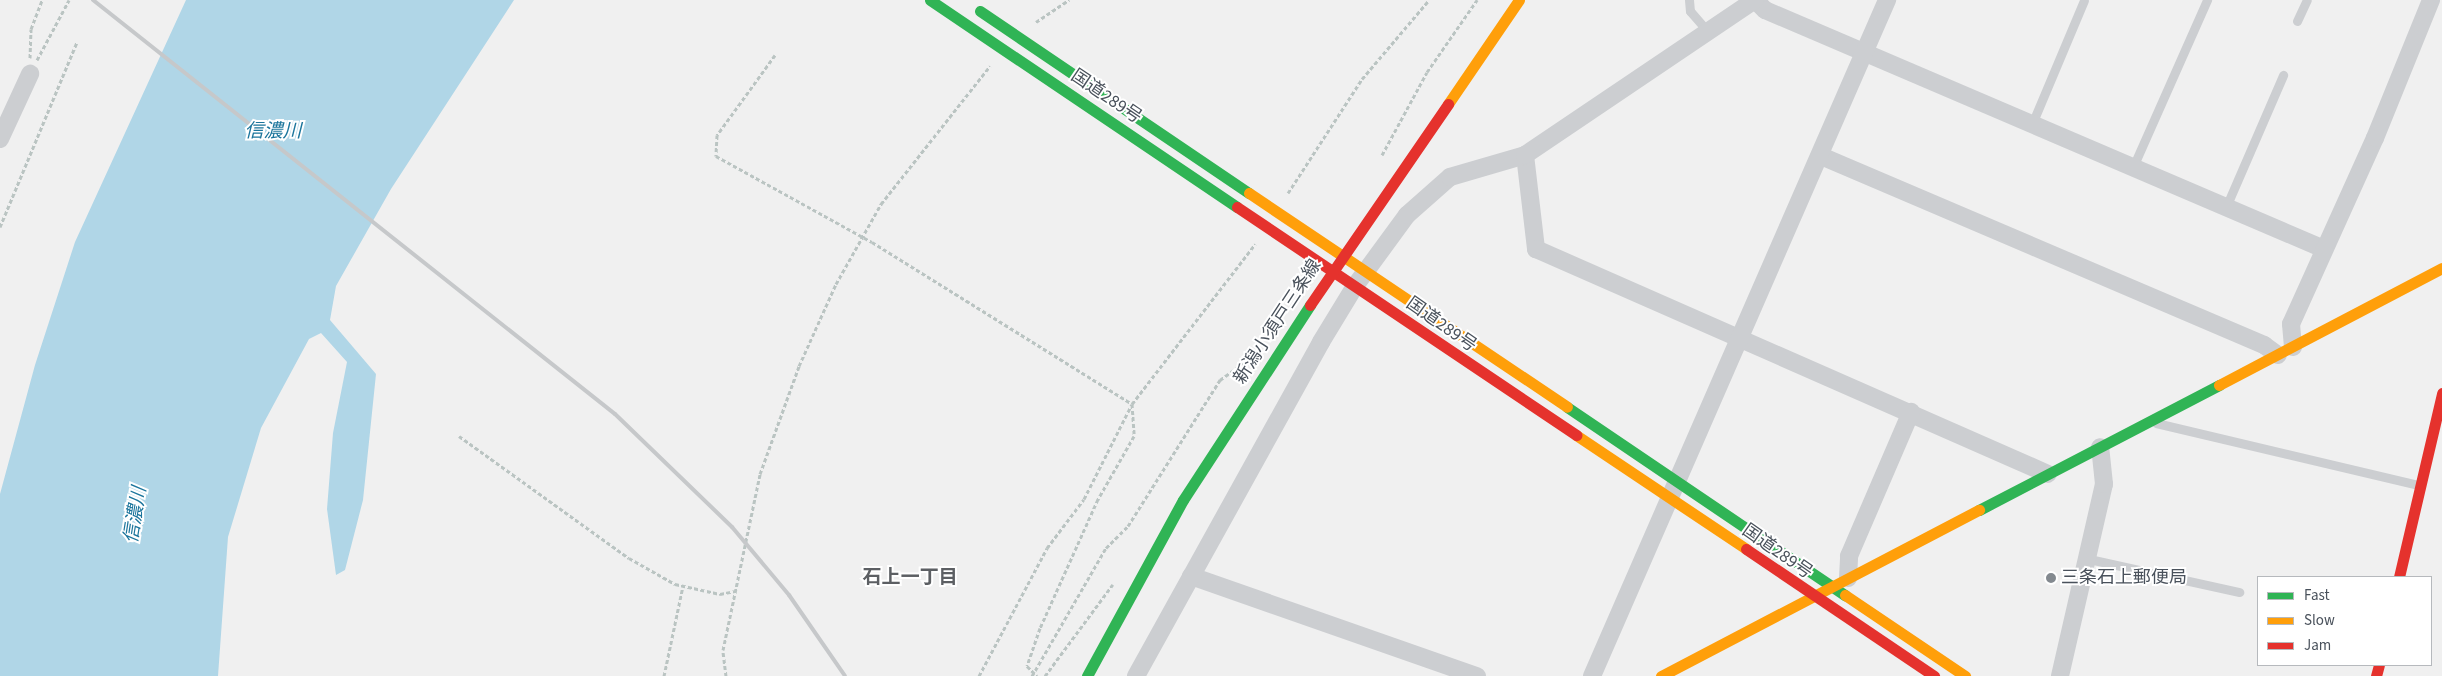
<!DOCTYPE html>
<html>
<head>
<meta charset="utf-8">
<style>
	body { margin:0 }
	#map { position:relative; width:2442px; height:676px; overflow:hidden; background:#f0f0f0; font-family:"Source Sans 3","Noto Sans JP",sans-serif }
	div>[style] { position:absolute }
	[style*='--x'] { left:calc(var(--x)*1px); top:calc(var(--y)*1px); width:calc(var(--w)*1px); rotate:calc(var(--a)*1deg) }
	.water>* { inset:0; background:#b0d6e7 }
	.path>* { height:3px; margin-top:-1.5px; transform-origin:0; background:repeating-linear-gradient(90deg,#bac4c2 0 4px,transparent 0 6.5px) }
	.lane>* { height:9px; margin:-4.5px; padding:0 4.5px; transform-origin:4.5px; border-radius:4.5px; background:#ccced1 }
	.street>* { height:18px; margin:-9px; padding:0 9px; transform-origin:9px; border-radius:9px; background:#ccced1 }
	.fast>* { height:11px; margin:-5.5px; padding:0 5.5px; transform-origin:5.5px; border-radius:5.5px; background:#30b455 }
	.slow>* { height:11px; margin:-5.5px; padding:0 5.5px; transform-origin:5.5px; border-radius:5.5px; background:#ff9f0a }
	.jam>* { height:11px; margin:-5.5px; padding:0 5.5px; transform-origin:5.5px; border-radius:5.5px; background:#e5322d }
	.rail>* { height:4px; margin:-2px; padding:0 2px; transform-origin:2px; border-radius:2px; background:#c6c8ca }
	.dots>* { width:14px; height:14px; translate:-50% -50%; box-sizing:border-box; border:2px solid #fff; border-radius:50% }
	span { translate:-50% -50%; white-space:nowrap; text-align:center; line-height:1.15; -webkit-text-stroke:4px #fff; paint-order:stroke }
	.street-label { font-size:18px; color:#49515b }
	.poi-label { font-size:18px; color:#49515b }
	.left { translate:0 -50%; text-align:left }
	.water-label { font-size:19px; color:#1b759c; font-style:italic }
	.neighbourhood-label { font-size:19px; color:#5c5f63; font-weight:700 }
	.legend { position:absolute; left:2257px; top:576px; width:175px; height:90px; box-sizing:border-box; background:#fff; border:1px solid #b6b9bd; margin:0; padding:6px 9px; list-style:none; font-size:15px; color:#49515b }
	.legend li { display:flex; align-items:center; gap:10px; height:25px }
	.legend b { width:25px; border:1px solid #b6b9bd }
</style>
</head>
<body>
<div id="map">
	<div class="water">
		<div style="clip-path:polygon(186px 0,514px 0,391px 189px,336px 286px,330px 320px,376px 374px,363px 500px,345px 570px,336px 575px,327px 509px,333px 433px,347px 362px,321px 333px,309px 339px,261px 428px,228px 537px,218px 676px,0 676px,0 494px,35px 365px,75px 242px)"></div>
	</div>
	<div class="path">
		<div style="--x:1036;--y:22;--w:40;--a:-34"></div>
		<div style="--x:775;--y:55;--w:99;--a:125.9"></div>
		<div style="--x:717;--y:135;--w:21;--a:93"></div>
		<div style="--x:716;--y:156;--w:178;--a:28.9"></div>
		<div style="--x:872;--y:242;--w:306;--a:31.9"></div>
		<div style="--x:1132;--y:404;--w:32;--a:86"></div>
		<div style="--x:1134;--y:436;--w:73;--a:119.7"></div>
		<div style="--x:1098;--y:499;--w:141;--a:114.2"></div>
		<div style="--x:1040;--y:628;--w:40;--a:108.9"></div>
		<div style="--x:1027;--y:666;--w:14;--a:45"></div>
		<div style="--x:30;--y:58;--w:29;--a:-88"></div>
		<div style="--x:31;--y:29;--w:31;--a:-69"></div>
		<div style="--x:37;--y:60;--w:68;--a:-61.9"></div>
		<div style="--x:1382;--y:155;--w:94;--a:-61.5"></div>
		<div style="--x:1427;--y:72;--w:88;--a:-55.2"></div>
		<div style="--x:1288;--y:193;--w:136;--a:-57"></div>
		<div style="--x:1362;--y:79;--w:104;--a:-49.7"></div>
		<div style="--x:0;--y:227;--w:200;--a:-67.4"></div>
		<div style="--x:459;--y:436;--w:209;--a:35.7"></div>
		<div style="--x:629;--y:558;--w:53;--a:29.5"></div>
		<div style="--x:675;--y:584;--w:46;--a:12.5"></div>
		<div style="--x:720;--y:594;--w:15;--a:-11"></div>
		<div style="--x:664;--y:676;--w:92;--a:-78.1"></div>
		<div style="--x:726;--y:676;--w:26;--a:-97"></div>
		<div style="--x:723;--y:650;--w:180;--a:-78.1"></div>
		<div style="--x:760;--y:474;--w:115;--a:-70.1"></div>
		<div style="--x:799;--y:366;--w:90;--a:-65.7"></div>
		<div style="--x:836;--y:284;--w:92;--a:-60.6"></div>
		<div style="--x:881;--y:204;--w:176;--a:-51.7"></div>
		<div style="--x:979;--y:676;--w:145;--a:-62"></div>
		<div style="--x:1047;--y:548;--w:61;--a:-52.9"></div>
		<div style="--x:1084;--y:499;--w:106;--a:-63.2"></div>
		<div style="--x:1132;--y:404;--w:202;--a:-52.4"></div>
		<div style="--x:1032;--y:676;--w:148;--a:-60"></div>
		<div style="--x:1106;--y:548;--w:31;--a:-45"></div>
		<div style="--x:1128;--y:526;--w:173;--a:-57.8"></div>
		<div style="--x:1220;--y:380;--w:31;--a:-36"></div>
		<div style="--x:1045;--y:676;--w:114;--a:-53.5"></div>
	</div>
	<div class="lane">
		<div style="--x:1689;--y:0;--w:11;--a:85"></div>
		<div style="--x:1690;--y:11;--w:28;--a:49"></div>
		<div style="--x:2297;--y:21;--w:23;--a:-65"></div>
		<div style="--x:2032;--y:124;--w:134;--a:-67.2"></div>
		<div style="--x:2133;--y:167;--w:183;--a:-66.1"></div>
		<div style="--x:2226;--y:207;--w:144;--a:-66.6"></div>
		<div style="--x:2156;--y:423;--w:269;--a:13.3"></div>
		<div style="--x:2089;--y:559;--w:154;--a:12.4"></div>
	</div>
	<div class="street">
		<div style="--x:1755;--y:0;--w:14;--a:45"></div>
		<div style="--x:1765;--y:10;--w:608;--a:23.15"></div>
		<div style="--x:0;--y:139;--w:72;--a:-65.2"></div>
		<div style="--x:1525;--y:155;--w:95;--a:83.3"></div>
		<div style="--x:1536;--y:249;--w:559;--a:23.72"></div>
		<div style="--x:1821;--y:156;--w:482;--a:23.1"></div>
		<div style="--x:2264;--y:345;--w:17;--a:36"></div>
		<div style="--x:2293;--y:347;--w:23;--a:-95"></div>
		<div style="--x:2291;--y:324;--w:204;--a:-65.7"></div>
		<div style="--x:2375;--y:138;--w:149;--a:-67.9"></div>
		<div style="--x:1191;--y:576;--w:303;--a:19.3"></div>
		<div style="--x:1848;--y:578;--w:22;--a:-87"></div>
		<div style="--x:1849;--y:556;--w:157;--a:-66.7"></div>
		<div style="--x:1136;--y:676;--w:382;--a:-61"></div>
		<div style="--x:1321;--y:342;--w:66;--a:-58.7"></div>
		<div style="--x:1355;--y:286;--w:88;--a:-53.8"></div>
		<div style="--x:1407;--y:215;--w:57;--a:-41.5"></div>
		<div style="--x:1450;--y:177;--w:78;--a:-16.3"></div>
		<div style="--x:1525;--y:155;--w:277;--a:-34"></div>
		<div style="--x:1592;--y:676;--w:738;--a:-66.42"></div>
		<div style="--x:2060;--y:676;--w:197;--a:-77.1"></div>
		<div style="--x:2104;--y:484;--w:37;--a:-96"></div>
	</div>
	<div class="fast">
		<div style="--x:930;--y:0;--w:370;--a:34"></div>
		<div style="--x:980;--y:11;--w:325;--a:34.1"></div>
		<div style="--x:1567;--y:407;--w:336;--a:34.1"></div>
		<div style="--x:1979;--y:510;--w:271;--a:-27.5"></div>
		<div style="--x:1087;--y:676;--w:200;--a:-61.4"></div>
		<div style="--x:1183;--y:500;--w:233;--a:-56.9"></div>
	</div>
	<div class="slow">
		<div style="--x:1448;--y:104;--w:126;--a:-55.7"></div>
		<div style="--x:1249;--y:193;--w:383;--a:33.9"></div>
		<div style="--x:2219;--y:385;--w:252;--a:-27.7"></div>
		<div style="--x:1576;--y:435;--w:205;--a:33.8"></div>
		<div style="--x:1845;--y:595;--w:145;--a:34"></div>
		<div style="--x:1661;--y:676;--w:359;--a:-27.6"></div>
	</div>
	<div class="jam">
		<div style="--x:1237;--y:207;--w:409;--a:33.9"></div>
		<div style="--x:1310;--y:305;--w:244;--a:-55.5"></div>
		<div style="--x:1746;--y:549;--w:227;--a:34"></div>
		<div style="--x:2399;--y:577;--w:189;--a:-76.8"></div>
		<div style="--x:2376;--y:676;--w:11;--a:-75"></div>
	</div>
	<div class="rail">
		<div style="--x:93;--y:0;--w:666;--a:38.42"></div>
		<div style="--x:615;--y:414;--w:163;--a:44"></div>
		<div style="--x:732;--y:527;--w:89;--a:50"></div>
		<div style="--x:789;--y:595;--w:98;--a:55.3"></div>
	</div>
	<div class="dots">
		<div style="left:2051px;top:578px;background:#83898f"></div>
	</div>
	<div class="street-label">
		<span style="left:1106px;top:97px;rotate:34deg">国道289号</span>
		<span style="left:1278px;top:322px;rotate:-57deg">新潟小須戸三条線</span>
		<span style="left:1441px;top:325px;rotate:35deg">国道289号</span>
		<span style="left:1777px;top:552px;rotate:35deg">国道289号</span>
	</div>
	<div class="poi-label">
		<span class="left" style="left:2061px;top:578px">三条石上郵便局</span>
	</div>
	<div class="water-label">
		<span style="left:273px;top:132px">信濃川</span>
		<span style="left:136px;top:515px;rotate:-81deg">信濃川</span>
	</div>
	<div class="neighbourhood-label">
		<span style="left:910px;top:578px">石上一丁目</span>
	</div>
	<ul class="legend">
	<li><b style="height:6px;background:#30b455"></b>Fast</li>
	<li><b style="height:6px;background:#ff9f0a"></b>Slow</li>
	<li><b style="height:6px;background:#e5322d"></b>Jam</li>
	</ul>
</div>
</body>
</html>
